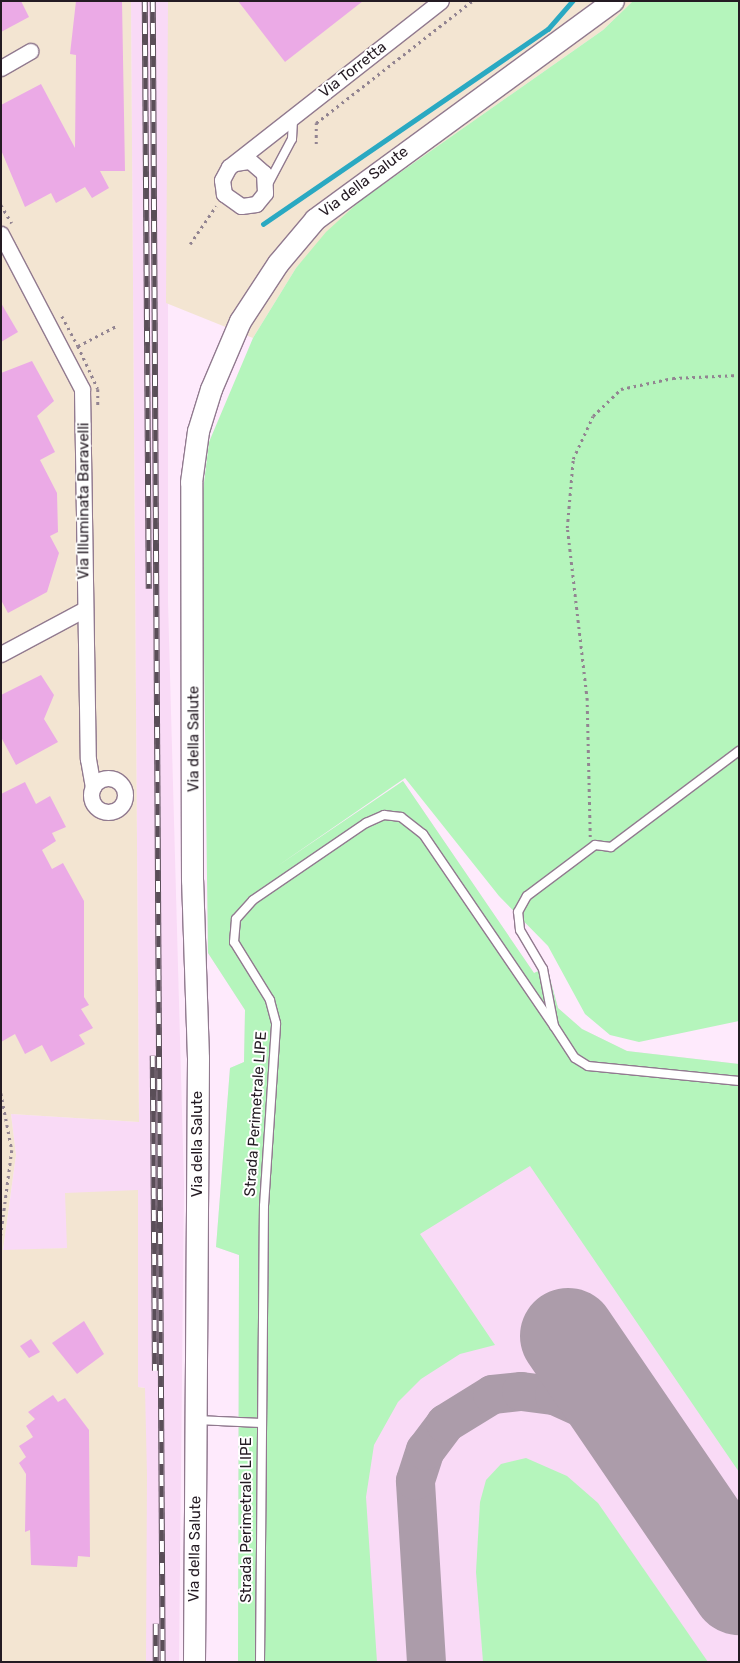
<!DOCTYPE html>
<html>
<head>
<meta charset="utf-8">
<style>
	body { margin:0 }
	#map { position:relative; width:740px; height:1663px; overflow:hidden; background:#feeafc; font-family:Rubik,sans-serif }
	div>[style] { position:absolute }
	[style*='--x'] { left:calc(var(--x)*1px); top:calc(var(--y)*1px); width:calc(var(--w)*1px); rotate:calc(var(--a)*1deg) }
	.built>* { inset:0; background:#f9daf6 }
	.industrial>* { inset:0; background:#f3e5d2 }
	.green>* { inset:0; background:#b5f5bc }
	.stream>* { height:4.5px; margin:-2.25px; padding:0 2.25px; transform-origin:2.25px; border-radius:2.25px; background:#2aa9c2 }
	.taxiway>* { height:39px; margin:-19.5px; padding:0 19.5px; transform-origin:19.5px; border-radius:19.5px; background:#ac9caa }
	.runway>* { height:96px; margin:-48px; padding:0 48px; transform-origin:48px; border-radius:48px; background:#ac9caa }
	.building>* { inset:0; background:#ebaae6 }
	.path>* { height:2.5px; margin-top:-1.25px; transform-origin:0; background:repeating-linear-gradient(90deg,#928491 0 2.5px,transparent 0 6.5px) }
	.roads { filter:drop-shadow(1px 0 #917a8f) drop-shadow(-1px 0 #917a8f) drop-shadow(0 1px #917a8f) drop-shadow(0 -1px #917a8f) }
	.lane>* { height:8px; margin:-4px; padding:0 4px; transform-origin:4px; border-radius:4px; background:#fff }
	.street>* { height:15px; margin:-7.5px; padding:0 7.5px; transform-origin:7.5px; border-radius:7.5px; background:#fff }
	.street>.ring { margin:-7.5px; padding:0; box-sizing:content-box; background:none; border:15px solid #fff; border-radius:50% }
	.secondary>* { height:21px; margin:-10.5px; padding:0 10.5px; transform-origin:10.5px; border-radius:10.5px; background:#fff }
	.rail>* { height:5.5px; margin-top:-2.75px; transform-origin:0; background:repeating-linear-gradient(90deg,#fff 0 11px,#5a4e58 0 22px); box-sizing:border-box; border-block:1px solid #5a4e58 }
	span { translate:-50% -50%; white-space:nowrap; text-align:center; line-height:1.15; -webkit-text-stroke:4px #fff; paint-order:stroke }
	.street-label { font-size:15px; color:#241b23 }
	.frame { position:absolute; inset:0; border:2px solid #241b23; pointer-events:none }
</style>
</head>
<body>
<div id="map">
	<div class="built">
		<div style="clip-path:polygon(131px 1px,168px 1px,168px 602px,184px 1185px,179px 1662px,146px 1662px,145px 1388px,138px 1387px,67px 1248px,3px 1251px,16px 1155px,11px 1114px,139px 1122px)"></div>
		<div style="clip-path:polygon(403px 781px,534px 973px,547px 967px,558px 1008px,582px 1029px,627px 1051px,739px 1064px,739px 1662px,238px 1662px,239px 1255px,216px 1247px,230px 1068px,244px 1062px,245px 1010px,208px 953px)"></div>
	</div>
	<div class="industrial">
		<div style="clip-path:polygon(1px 1px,131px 1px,139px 1122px,11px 1114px,16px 1155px,3px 1250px,67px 1248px,65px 1193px,138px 1190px,138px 1387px,145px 1388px,147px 1475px,146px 1662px,1px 1662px)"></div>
		<div style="clip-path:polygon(168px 1px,633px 1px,603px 30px,361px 200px,296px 268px,253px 338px,166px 303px)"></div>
	</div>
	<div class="green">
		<div style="clip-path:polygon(633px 1px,739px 1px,739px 1021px,639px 1042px,610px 1035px,585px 1014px,548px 946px,499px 896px,405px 778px,276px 867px,403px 781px,534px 973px,547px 967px,558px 1008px,582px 1029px,627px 1051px,739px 1064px,739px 1472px,530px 1166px,420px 1234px,495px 1345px,460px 1354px,421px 1379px,398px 1402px,374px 1445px,366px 1497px,377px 1662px,238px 1662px,239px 1255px,216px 1247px,230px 1068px,244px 1062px,245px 1010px,208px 953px,202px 499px,209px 442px,253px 338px,296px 268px,326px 232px,361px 200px,603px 30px)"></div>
		<div style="clip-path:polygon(526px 1458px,567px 1476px,598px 1503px,708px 1662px,483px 1662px,476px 1572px,480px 1502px,486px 1480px,501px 1464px)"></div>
	</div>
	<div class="stream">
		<div style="--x:263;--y:224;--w:345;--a:-34.4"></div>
		<div style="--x:548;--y:29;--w:37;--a:-49"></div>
	</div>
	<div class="taxiway">
		<div style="--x:426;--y:1662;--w:182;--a:-93.5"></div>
		<div style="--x:415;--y:1480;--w:32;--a:-72"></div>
		<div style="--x:425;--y:1450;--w:34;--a:-53"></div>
		<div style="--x:445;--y:1423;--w:55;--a:-31.7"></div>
		<div style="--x:492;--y:1394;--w:29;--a:-6"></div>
		<div style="--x:521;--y:1391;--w:33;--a:7"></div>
		<div style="--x:554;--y:1395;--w:58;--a:24.4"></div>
		<div style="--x:607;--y:1419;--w:61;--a:42.3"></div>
	</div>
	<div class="runway">
		<div style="--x:568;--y:1336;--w:304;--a:55.7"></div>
	</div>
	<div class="building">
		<div style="clip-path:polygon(1px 1px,21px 1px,29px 17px,1px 32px)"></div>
		<div style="clip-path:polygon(76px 1px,122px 1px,125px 171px,100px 171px,109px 188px,92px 198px,85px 187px,56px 203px,51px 193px,25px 207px,1px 150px,1px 105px,41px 84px,75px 148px,76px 55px,70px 54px)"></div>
		<div style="clip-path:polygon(238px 1px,363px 1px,285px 62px)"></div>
		<div style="clip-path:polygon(1px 303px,18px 332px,1px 342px)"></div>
		<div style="clip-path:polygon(32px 361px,54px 401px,37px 416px,55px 452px,40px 460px,57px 493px,58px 532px,50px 536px,59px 553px,47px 592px,8px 613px,1px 600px,1px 373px)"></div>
		<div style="clip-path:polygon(41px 675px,54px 695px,44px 719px,58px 742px,16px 765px,1px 737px,1px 695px)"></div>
		<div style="clip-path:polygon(25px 782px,36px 804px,50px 796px,66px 827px,52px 833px,56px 841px,42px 850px,52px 869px,63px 863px,84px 901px,84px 997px,89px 1005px,81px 1009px,93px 1028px,79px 1035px,85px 1044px,51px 1062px,42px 1045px,25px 1054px,15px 1034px,1px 1042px,1px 794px)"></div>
		<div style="clip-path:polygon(84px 1321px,104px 1354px,77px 1374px,52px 1343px)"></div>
		<div style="clip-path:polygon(31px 1339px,40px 1352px,29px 1358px,20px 1346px)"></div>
		<div style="clip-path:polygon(53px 1395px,58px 1402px,65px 1398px,89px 1430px,90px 1557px,78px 1556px,77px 1567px,31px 1565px,30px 1530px,25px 1532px,26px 1474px,19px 1463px,26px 1457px,19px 1446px,33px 1437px,26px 1426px,35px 1419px,28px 1412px)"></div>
	</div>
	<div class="path">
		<div style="--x:316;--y:144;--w:21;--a:-90"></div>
		<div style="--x:316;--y:123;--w:198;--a:-38"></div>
		<div style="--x:1;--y:205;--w:21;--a:59"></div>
		<div style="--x:190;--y:244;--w:46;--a:-55.6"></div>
		<div style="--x:62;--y:316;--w:34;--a:62"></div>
		<div style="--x:78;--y:346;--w:45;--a:-27.7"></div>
		<div style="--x:78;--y:346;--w:47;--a:65.1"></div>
		<div style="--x:98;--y:389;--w:18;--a:90"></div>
		<div style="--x:590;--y:837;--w:137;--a:-91.3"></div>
		<div style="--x:587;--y:700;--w:173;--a:-96.6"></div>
		<div style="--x:567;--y:528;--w:69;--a:-85"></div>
		<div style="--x:573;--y:459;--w:47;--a:-65.1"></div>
		<div style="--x:593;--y:416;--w:39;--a:-44"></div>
		<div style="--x:621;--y:389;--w:53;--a:-11.9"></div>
		<div style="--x:673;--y:378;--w:66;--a:-2.6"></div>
		<div style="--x:1;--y:1093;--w:58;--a:79.1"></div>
		<div style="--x:12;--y:1150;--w:86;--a:97.4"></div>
	</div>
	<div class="roads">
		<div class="lane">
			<div style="--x:267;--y:186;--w:53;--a:-62"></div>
			<div style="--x:292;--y:139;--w:22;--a:-87"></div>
			<div style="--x:554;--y:1026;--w:38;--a:57"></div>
			<div style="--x:575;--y:1058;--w:15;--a:32"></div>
			<div style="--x:588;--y:1066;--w:152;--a:5.7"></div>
			<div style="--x:196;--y:1420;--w:66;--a:2.6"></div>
			<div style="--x:260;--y:1662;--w:456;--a:-89.5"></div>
			<div style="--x:264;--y:1206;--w:183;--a:-86.2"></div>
			<div style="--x:276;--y:1023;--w:24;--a:-105"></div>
			<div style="--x:270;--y:1000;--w:68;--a:-121.8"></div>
			<div style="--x:234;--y:942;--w:23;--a:-85"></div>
			<div style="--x:236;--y:919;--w:25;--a:-48"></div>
			<div style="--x:253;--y:900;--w:137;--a:-34.3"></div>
			<div style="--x:366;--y:823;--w:20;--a:-24"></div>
			<div style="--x:384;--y:815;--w:17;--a:7"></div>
			<div style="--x:401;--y:817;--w:28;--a:38"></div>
			<div style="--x:423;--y:834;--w:232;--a:55.7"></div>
			<div style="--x:554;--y:1026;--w:58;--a:-100.9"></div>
			<div style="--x:543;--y:969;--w:45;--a:-120.5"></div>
			<div style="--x:520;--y:930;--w:18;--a:-96"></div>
			<div style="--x:518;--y:912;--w:18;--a:-61"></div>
			<div style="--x:527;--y:896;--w:85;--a:-36.9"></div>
			<div style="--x:595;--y:845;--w:16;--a:7"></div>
			<div style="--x:611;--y:847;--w:160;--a:-36.9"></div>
		</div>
		<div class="street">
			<div style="--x:1;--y:68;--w:34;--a:-30"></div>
			<div style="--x:235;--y:163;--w:15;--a:-8"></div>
			<div style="--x:250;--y:161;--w:18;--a:41"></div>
			<div style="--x:264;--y:173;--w:20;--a:87"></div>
			<div style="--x:265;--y:193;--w:14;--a:129"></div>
			<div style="--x:256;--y:204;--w:15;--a:172"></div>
			<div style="--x:241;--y:206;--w:21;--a:-145"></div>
			<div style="--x:224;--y:194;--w:14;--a:-98"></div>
			<div style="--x:222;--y:180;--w:15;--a:-62"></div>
			<div style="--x:229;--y:167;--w:269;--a:-38.1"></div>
			<div style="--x:1;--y:234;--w:175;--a:62.4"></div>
			<div style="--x:82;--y:389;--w:370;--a:89.1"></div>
			<div style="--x:88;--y:759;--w:29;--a:80"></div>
			<div style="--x:1;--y:654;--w:95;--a:-28.2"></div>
			<div class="ring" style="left:91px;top:778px;width:19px;height:19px"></div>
		</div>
		<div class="secondary">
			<div style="--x:194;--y:1662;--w:604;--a:-89.62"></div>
			<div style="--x:198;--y:1058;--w:178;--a:-91.9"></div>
			<div style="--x:192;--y:880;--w:398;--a:-90.1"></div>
			<div style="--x:191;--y:482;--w:51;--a:-82.2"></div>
			<div style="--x:198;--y:431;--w:44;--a:-72.8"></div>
			<div style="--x:211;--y:389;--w:74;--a:-66.9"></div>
			<div style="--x:240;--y:321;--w:69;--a:-56.8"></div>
			<div style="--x:278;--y:263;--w:57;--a:-49.9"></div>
			<div style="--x:315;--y:219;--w:369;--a:-36.2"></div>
		</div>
	</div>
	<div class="rail">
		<div style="--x:145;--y:1;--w:588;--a:89.61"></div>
		<div style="--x:153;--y:1;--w:1661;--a:89.66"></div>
		<div style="--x:153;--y:1056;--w:315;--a:89.6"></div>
		<div style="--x:156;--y:1624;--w:38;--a:90"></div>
	</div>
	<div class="street-label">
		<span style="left:353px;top:70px;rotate:-38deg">Via Torretta</span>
		<span style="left:364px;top:182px;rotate:-37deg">Via della Salute</span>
		<span style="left:84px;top:501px;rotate:-90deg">Via Illuminata Baravelli</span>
		<span style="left:194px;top:739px;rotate:-90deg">Via della Salute</span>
		<span style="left:256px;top:1114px;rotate:-86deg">Strada Perimetrale LIPE</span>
		<span style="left:198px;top:1144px;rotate:-90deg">Via della Salute</span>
		<span style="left:247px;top:1520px;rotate:-90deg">Strada Perimetrale LIPE</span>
		<span style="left:195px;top:1549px;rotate:-89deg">Via della Salute</span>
	</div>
	<div class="frame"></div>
</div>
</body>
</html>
